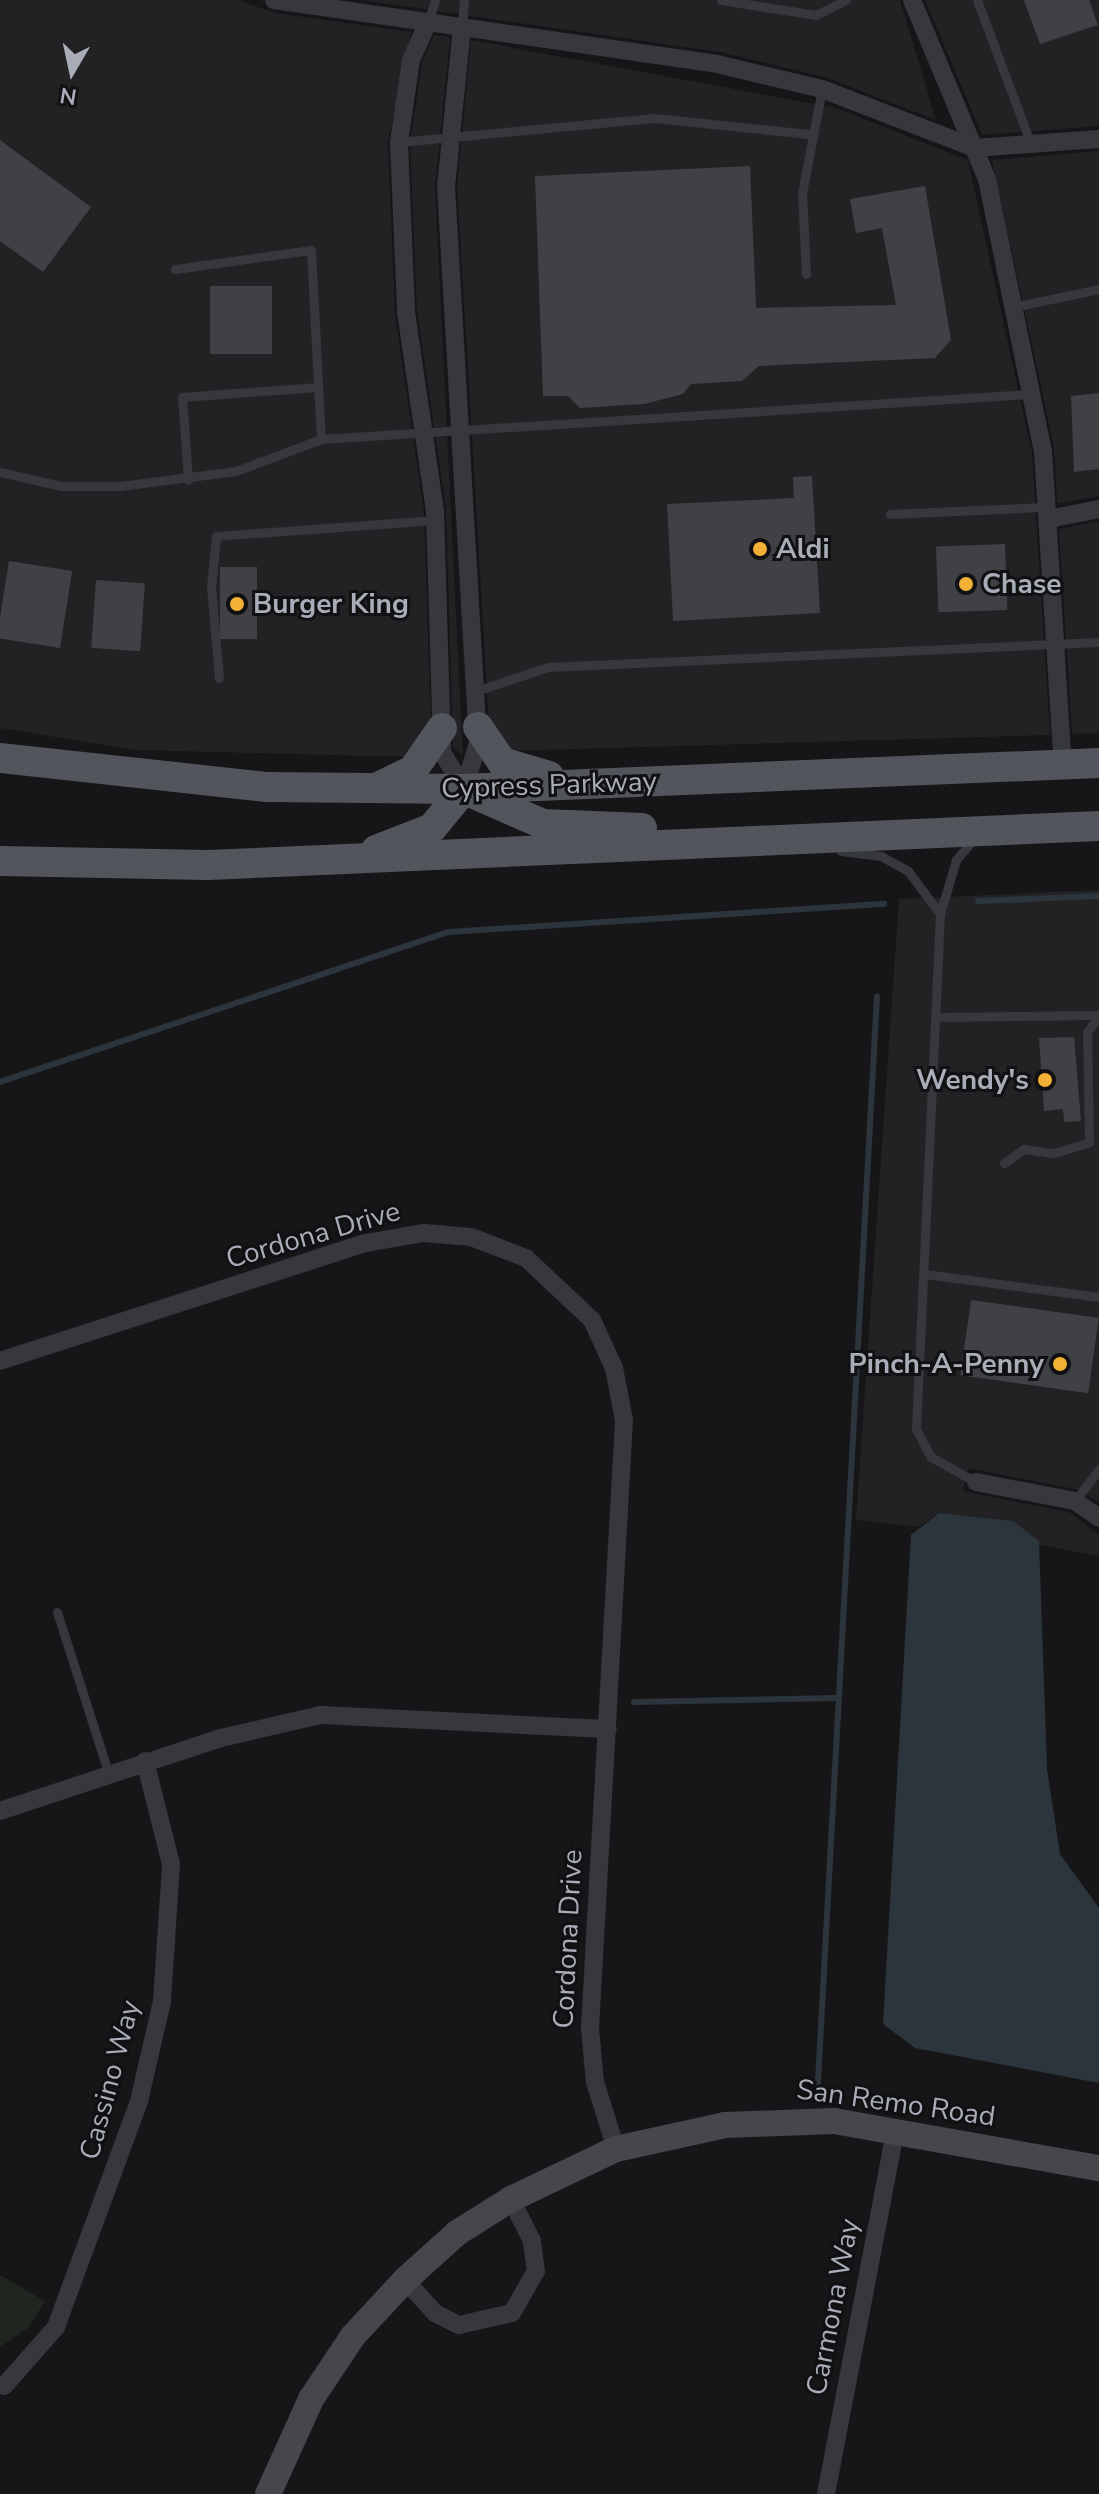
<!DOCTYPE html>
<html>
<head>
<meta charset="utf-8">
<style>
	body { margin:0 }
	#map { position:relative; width:1099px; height:2494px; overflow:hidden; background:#161618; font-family:"Nunito Sans",sans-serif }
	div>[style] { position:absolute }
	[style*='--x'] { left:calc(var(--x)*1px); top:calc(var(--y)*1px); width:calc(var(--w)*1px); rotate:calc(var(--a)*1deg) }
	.built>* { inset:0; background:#222225 }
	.green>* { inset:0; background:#1e261f }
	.water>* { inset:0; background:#2c353c }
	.stream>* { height:6px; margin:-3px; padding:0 3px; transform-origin:3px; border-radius:3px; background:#2c353c }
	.building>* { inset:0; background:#404145; transform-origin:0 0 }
	.lane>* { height:9px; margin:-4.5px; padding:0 4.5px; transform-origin:4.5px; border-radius:4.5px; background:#37383d }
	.street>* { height:18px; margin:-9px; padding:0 9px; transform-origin:9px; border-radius:9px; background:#37383d }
	.secondary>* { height:26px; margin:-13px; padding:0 13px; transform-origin:13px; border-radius:13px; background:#45474d }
	.primary>* { height:30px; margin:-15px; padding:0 15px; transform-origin:15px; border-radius:15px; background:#53555c }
	.dots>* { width:22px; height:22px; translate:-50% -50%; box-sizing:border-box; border:4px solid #111113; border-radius:50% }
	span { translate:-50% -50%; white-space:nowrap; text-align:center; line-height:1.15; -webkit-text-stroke:6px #111113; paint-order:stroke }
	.poi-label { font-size:28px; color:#a8adb8; font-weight:700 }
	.left { translate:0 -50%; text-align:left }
	.right { translate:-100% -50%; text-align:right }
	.street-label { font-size:28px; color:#a8adb8 }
	.north { position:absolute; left:32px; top:32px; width:80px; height:80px; -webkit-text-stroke:6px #111113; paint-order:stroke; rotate:189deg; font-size:22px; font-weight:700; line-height:32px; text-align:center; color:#a8adb8 }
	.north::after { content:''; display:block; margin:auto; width:28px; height:36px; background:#a8adb8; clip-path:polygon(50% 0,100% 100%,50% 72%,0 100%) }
</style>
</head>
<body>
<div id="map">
	<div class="built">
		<div style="clip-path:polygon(0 0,237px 0,275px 13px,411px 32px,388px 143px,395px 314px,424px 512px,431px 725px,409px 757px,135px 750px,0 728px)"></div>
		<div style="clip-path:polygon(361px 0,900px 0,936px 120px,825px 77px,720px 52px)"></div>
		<div style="clip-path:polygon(925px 0,1099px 0,1099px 126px,982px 135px)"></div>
		<div style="clip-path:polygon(434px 35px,450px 37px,435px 187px,463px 756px,453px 747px,446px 509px,417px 310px,410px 142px,422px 63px)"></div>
		<div style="clip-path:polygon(471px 40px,836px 108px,968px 160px,1032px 453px,1050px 735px,507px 751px,489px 725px,457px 185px)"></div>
		<div style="clip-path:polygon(1099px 151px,1099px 496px,1057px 504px,1054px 447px,992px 160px)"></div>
		<div style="clip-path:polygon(1099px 521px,1099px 733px,1072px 734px,1059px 529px)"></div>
		<div style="clip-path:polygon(1099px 890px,1099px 1503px,1080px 1490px,968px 1468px,963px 1491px,1071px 1513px,1099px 1535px,1099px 1556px,1040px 1545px,1013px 1521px,939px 1513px,918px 1527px,856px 1520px,899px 899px)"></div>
	</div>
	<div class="green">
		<div style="clip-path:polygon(0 2275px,45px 2301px,29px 2327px,0 2347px)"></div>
	</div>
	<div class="water">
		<div style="clip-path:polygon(939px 1513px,1013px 1521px,1039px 1541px,1047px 1769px,1060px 1854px,1099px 1908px,1099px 2083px,915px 2048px,883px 2024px,911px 1535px)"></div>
	</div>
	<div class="stream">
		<div style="--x:978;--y:901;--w:121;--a:-2.4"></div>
		<div style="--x:0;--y:1082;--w:473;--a:-18.5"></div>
		<div style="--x:449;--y:932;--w:436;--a:-3.7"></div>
		<div style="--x:634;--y:1702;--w:202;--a:-1.1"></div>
		<div style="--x:817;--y:2100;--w:1105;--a:-86.89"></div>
	</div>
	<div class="building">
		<div style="clip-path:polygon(1024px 0,1089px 0,1098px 25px,1040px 44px)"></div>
		<div style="clip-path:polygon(0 140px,91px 207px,43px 272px,0 241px)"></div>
		<div style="clip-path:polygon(750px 166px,756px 308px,896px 305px,882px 228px,856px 233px,850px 199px,925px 186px,951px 340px,935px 358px,759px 366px,742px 381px,691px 384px,683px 394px,644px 404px,580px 408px,568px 396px,543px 396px,535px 176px)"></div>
		<div style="left:272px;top:286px;width:68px;height:62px;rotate:90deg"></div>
		<div style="clip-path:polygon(1099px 393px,1099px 469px,1074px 472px,1071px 396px)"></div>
		<div style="clip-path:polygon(812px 476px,820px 613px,673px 621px,667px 504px,794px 498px,793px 477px)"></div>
		<div style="left:1005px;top:544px;width:66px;height:69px;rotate:88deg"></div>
		<div style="left:9px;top:561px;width:64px;height:78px;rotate:9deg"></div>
		<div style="left:257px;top:567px;width:72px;height:37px;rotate:90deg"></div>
		<div style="left:96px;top:580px;width:49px;height:68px;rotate:4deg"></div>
		<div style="clip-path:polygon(1074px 1037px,1081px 1121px,1064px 1122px,1063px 1109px,1044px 1111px,1039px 1038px)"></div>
		<div style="left:971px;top:1300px;width:129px;height:76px;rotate:8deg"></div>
	</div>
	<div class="lane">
		<div style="--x:721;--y:0;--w:96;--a:9"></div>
		<div style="--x:816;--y:15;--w:34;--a:-27"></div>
		<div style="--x:977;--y:0;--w:157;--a:69.5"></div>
		<div style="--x:428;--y:22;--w:23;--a:-72"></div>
		<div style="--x:462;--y:27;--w:27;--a:-86"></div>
		<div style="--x:399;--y:142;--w:256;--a:-5.4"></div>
		<div style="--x:654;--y:118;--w:155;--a:5.9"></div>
		<div style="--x:175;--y:269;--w:137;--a:-8"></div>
		<div style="--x:311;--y:250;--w:189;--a:87"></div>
		<div style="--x:806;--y:274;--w:81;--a:-92.8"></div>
		<div style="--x:802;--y:193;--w:106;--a:-79.1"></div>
		<div style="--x:1013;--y:307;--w:88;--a:-11.8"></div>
		<div style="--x:0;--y:472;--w:63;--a:12.9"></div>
		<div style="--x:61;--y:486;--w:59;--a:0"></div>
		<div style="--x:120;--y:486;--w:117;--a:-7.4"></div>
		<div style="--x:236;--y:471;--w:91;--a:-20.6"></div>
		<div style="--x:321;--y:439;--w:710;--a:-3.63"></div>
		<div style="--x:188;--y:480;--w:83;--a:-94.1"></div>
		<div style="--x:182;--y:397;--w:136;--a:-4.2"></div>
		<div style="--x:890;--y:514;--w:157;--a:-2.6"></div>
		<div style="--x:219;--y:678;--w:91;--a:-95"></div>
		<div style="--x:211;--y:587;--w:51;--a:-84.4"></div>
		<div style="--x:216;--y:536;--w:220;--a:-4.2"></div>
		<div style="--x:476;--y:691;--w:76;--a:-18.4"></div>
		<div style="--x:548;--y:667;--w:552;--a:-2.6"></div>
		<div style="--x:974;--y:839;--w:28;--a:131"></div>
		<div style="--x:956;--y:860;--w:56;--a:106.5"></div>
		<div style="--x:940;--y:914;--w:516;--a:92.67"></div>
		<div style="--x:916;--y:1429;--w:32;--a:62"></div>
		<div style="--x:931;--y:1457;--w:51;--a:29.1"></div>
		<div style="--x:841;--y:851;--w:40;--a:7.1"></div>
		<div style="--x:881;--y:856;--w:31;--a:29"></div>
		<div style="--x:908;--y:871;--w:54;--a:53.3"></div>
		<div style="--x:936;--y:1017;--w:163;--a:-0.7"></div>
		<div style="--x:1004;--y:1163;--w:24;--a:-35"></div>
		<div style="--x:1024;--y:1149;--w:30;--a:8"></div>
		<div style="--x:1054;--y:1153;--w:37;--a:-17"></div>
		<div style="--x:1089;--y:1142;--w:110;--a:-91"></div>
		<div style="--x:1087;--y:1032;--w:20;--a:-53"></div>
		<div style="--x:925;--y:1274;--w:176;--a:7.5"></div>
		<div style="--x:1075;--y:1501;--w:40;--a:-53"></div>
		<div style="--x:57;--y:1612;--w:171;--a:72.3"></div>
	</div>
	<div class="street">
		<div style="--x:274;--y:0;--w:448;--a:8.2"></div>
		<div style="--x:717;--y:64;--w:108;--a:13.4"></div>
		<div style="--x:822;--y:89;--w:164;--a:21.1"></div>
		<div style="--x:975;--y:148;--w:124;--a:-4.2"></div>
		<div style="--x:912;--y:0;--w:194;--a:67.3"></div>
		<div style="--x:987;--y:179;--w:278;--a:78.4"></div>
		<div style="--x:1043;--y:451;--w:315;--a:86.4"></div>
		<div style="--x:428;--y:22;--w:42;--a:114.1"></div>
		<div style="--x:411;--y:60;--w:83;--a:98.3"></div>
		<div style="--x:399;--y:142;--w:170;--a:87.6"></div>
		<div style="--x:406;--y:312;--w:201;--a:81.7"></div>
		<div style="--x:435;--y:511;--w:241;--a:88.3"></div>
		<div style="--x:442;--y:752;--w:43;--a:59.3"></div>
		<div style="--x:462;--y:27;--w:160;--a:95.7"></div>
		<div style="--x:446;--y:186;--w:558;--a:86.71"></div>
		<div style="--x:478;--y:743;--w:48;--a:106.9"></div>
		<div style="--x:1048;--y:519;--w:52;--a:-11.1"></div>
		<div style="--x:0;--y:1361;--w:385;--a:-17.9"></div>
		<div style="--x:366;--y:1243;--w:59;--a:-9.8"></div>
		<div style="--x:424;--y:1233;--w:47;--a:4.9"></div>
		<div style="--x:471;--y:1237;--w:59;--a:20.9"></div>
		<div style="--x:526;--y:1258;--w:91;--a:43.2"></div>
		<div style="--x:592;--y:1320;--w:53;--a:65.4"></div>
		<div style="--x:614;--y:1368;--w:53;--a:79.1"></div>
		<div style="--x:624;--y:1420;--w:610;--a:93.2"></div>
		<div style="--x:590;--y:2029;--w:53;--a:84.6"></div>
		<div style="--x:595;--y:2082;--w:70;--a:72.6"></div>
		<div style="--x:976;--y:1482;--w:101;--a:10.9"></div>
		<div style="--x:1075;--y:1501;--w:29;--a:35"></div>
		<div style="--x:0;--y:1811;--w:233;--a:-18.3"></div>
		<div style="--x:221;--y:1738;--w:103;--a:-13"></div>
		<div style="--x:321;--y:1715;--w:287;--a:2.8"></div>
		<div style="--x:405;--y:2280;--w:45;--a:47.7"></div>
		<div style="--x:435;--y:2313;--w:27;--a:27"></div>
		<div style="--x:459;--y:2325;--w:54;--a:-12.8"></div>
		<div style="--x:512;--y:2313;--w:48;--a:-60.3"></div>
		<div style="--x:536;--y:2271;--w:30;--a:-98"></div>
		<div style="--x:532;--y:2241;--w:47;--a:-116.6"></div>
		<div style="--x:4;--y:2386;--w:79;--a:-48.6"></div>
		<div style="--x:56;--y:2327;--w:241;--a:-69.8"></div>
		<div style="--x:139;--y:2101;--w:103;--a:-77"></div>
		<div style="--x:162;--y:2001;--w:137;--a:-86.2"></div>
		<div style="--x:171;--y:1864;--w:106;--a:-104.2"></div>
		<div style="--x:826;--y:2494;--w:369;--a:-79.2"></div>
	</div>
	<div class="secondary">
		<div style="--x:268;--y:2494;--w:104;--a:-65.6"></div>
		<div style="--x:311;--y:2399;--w:76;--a:-56.3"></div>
		<div style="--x:353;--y:2336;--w:76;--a:-47.1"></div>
		<div style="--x:405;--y:2280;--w:70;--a:-42.1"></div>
		<div style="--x:457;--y:2233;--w:64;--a:-32.2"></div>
		<div style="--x:511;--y:2199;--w:116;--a:-25.5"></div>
		<div style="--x:616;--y:2149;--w:112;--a:-12.4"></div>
		<div style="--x:725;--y:2125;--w:109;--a:-2.1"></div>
		<div style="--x:834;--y:2121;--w:269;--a:10.1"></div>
	</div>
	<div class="primary">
		<div style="--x:478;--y:727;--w:42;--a:55.6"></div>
		<div style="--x:502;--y:762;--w:49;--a:16.6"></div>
		<div style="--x:0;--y:758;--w:269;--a:6.2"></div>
		<div style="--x:267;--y:787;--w:197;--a:0.6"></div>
		<div style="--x:464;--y:789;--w:636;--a:-2.34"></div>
		<div style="--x:378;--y:787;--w:39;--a:-26"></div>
		<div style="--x:413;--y:770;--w:51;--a:-55.4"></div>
		<div style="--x:465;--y:790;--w:85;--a:23.6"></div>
		<div style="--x:543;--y:824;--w:99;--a:2.3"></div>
		<div style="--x:376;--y:850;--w:60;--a:-21.4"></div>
		<div style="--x:432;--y:828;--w:50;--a:-50.6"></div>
		<div style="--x:0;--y:861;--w:208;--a:1.1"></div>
		<div style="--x:208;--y:865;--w:892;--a:-2.51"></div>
	</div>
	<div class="dots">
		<div style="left:760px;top:549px;background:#f2b134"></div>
		<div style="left:966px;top:584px;background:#f2b134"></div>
		<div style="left:237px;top:604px;background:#f2b134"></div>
		<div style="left:1045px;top:1080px;background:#f2b134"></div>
		<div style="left:1060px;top:1364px;background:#f2b134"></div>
	</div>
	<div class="poi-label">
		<span class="left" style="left:776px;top:549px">Aldi</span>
		<span class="left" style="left:982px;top:584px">Chase</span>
		<span class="left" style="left:253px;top:604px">Burger King</span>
		<span class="right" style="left:1029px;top:1080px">Wendy's</span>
		<span class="right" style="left:1044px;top:1364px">Pinch-A-Penny</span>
	</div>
	<div class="street-label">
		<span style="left:549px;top:785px;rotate:-2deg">Cypress Parkway</span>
		<span style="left:313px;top:1235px;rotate:-16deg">Cordona Drive</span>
		<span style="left:568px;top:1939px;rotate:-87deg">Cordona Drive</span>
		<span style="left:110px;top:2080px;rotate:-75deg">Cassino Way</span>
		<span style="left:896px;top:2103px;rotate:8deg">San Remo Road</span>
		<span style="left:833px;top:2307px;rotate:-79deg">Carmona Way</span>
	</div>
	<div class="north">N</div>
</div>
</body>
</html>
